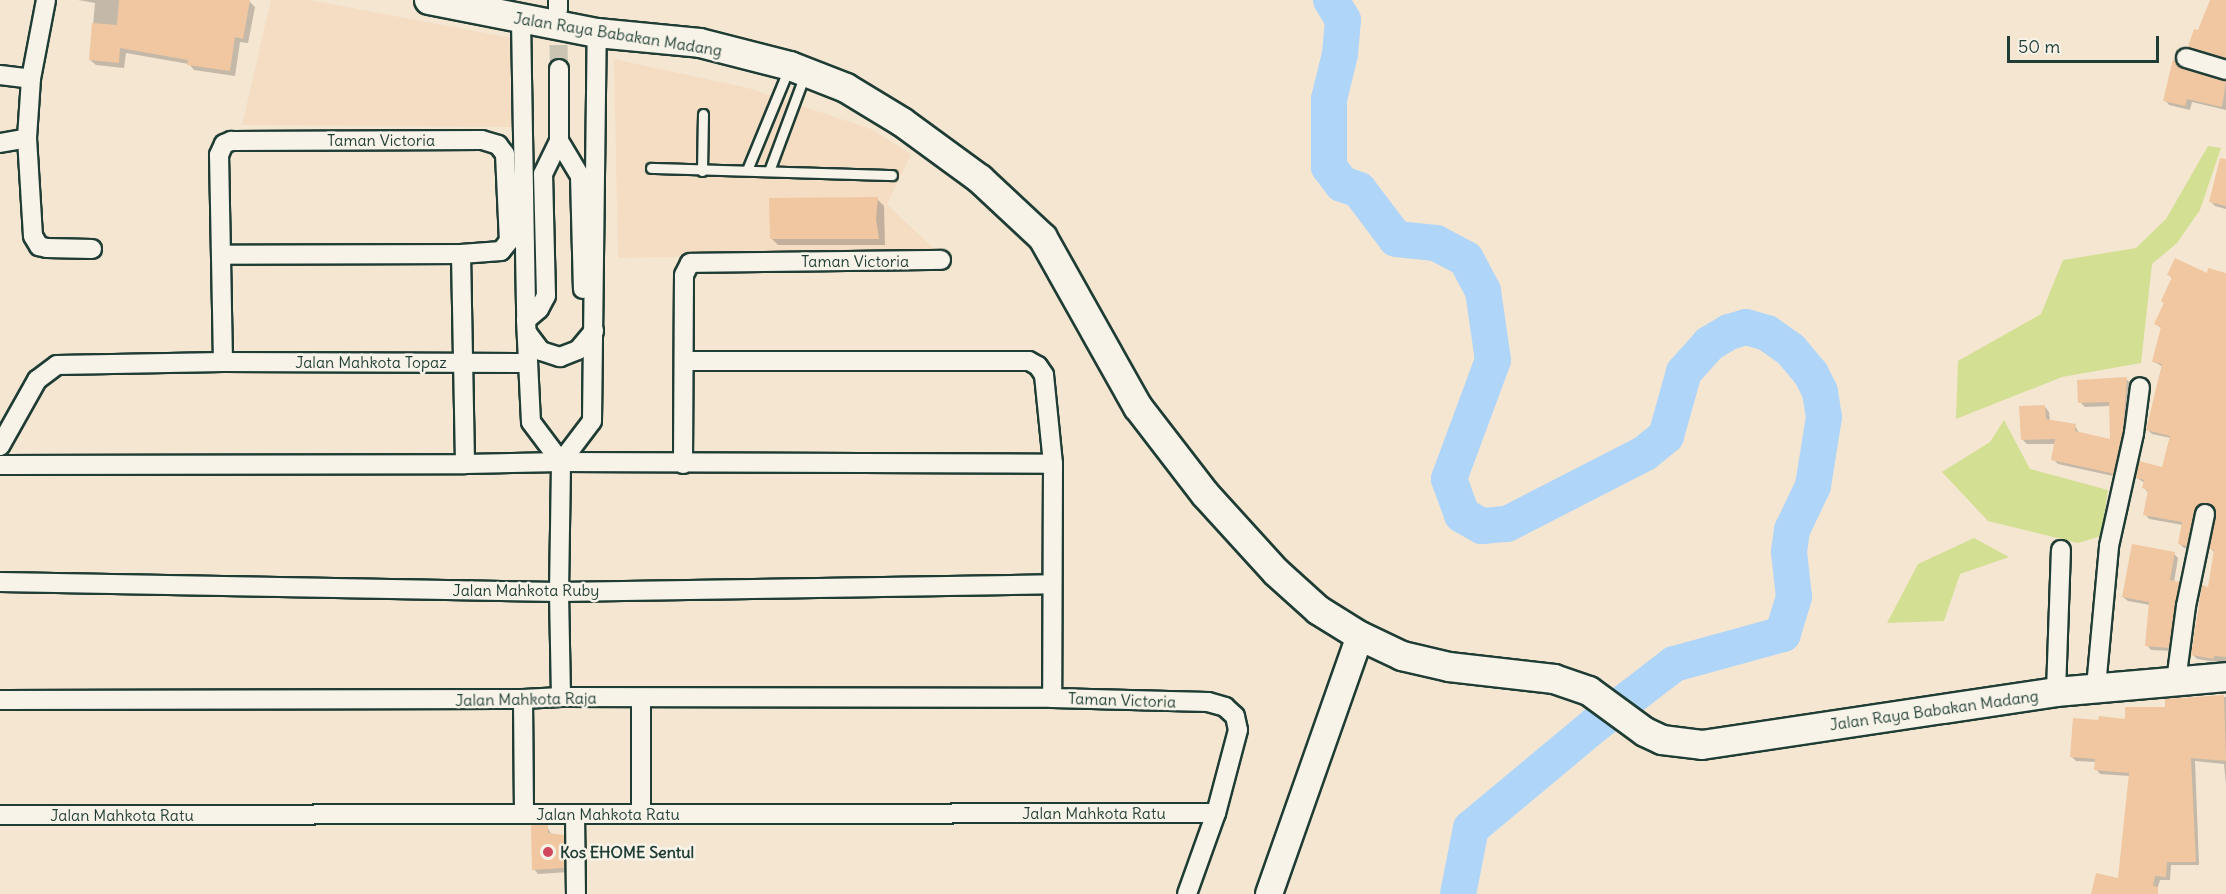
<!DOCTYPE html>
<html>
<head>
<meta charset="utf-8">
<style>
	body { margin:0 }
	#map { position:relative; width:2226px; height:894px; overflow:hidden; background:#f5e6d2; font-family:Delius,sans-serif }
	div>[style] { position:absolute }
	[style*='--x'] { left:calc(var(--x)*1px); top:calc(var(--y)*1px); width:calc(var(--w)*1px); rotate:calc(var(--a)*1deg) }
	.built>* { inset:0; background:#f4ddc3 }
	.green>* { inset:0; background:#d3df92 }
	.shadow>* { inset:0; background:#0003 }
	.river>* { height:36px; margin:-18px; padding:0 18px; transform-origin:18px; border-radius:18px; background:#afd5f9 }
	.building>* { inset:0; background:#f0c7a0 }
	.street-tunnel>* { height:18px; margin-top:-9px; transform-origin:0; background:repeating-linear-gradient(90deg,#cac4b2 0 18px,transparent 0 27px) }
	.roads { filter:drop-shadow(2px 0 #1f3d34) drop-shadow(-2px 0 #1f3d34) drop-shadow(0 2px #1f3d34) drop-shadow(0 -2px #1f3d34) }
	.lane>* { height:9px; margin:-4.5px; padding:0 4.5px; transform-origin:4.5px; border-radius:4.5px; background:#f7f3e8 }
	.street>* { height:18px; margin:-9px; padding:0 9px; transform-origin:9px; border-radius:9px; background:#f7f3e8 }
	.secondary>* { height:26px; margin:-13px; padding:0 13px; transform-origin:13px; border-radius:13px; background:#f7f3e8 }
	.primary>* { height:28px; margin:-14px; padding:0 14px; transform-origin:14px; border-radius:14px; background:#f7f3e8 }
	.dots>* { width:16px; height:16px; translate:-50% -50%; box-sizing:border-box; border:3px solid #f7f3e8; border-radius:50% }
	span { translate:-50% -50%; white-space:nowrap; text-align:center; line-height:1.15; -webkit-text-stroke:5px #f7f3e8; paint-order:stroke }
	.street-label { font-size:16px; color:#1f3d34 }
	.poi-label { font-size:16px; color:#1f3d34; font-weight:700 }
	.left { translate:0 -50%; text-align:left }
	.scale { position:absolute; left:2007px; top:36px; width:152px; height:27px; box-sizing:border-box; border:3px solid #1f3d34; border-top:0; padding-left:8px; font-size:18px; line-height:21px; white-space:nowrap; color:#1f3d34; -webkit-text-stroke:4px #f7f3e8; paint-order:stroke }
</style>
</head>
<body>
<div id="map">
	<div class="built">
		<div style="clip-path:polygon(271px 0,310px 0,511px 38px,512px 127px,242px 125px)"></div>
		<div style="clip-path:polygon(614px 59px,748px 88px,871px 129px,911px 154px,887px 204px,937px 252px,618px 258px)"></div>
	</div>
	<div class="green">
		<div style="clip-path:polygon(2208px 146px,2221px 148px,2200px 210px,2177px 243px,2152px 264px,2141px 363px,2062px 377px,1956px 419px,1958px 361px,2041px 314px,2063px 260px,2136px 248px,2166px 219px)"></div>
		<div style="clip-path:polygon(2004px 420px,2030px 469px,2108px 490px,2101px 536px,2078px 543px,1988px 521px,1942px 472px,1990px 442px)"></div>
		<div style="clip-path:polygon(1974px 538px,2009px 557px,1960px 574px,1944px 621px,1887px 623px,1918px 564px)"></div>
	</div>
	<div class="shadow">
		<div style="clip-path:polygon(78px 0,241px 0,249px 1px,255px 7px,248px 43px,240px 42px,235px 76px,194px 70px,189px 64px,126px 53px,124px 68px,96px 65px,90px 60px,95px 3px)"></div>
		<div style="clip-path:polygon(2226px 20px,2226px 61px,2194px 51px,2190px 47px,2199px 32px)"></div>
		<div style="clip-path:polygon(2182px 70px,2226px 82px,2226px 110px,2192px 102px,2190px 110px,2169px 105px,2165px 100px)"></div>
		<div style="clip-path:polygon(2226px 182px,2226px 209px,2215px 206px,2211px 202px)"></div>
		<div style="clip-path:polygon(877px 199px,884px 206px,885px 245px,778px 245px,771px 238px)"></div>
		<div style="clip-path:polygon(2226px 274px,2226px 661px,2218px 662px,2197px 659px,2192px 654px,2209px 588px,2215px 553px,2211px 549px,2217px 511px,2214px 507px,2201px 510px,2191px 549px,2184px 548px,2180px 544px,2183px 525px,2149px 519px,2145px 514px,2149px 493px,2144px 488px,2145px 483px,2137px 478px,2163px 469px,2171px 438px,2152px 434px,2147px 429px,2163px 367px,2153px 361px,2162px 329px,2156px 324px,2173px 279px,2169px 275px)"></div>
		<div style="clip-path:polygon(2126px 379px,2131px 383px,2127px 437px,2116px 479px,2113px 476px,2058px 464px,2053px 459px,2055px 444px,2027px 444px,2022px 439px,2045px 407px,2049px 412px,2050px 421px,2075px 426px,2080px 434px,2112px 441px,2110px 406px,2085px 407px,2080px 402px)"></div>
		<div style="clip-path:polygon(2174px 554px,2178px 558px,2174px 582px,2183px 588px,2173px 651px,2151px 650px,2147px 645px,2150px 605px,2128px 601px,2123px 597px)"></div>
		<div style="clip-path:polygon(2215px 696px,2226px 697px,2226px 785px,2224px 764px,2195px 761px,2199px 865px,2171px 865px,2170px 880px,2160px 880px,2156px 894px,2092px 894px,2119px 880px,2130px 776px,2100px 774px,2096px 769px,2096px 762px,2076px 761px,2071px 756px,2126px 721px)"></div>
		<div style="clip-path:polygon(547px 827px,552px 835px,563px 837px,568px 842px,568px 872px,538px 874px,534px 869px)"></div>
	</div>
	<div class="river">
		<div style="--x:1331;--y:0;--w:23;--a:59"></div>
		<div style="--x:1343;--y:20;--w:34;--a:95"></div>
		<div style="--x:1340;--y:54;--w:46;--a:103.7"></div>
		<div style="--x:1329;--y:99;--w:68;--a:90"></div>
		<div style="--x:1329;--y:167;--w:21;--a:53"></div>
		<div style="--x:1342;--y:184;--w:18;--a:19"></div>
		<div style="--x:1359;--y:190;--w:61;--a:52.9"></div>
		<div style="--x:1396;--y:239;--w:40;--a:5.7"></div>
		<div style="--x:1436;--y:243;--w:34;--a:28"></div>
		<div style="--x:1466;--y:259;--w:36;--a:62"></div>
		<div style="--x:1483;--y:291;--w:70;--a:81.8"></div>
		<div style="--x:1493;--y:360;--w:127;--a:110.3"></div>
		<div style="--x:1449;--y:479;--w:38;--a:70"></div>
		<div style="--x:1462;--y:515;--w:23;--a:29"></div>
		<div style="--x:1482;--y:526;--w:25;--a:-5"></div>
		<div style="--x:1507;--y:524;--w:155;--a:-27.2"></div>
		<div style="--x:1645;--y:453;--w:27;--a:-39"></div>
		<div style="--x:1666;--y:436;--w:66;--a:-74.3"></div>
		<div style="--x:1684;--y:372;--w:38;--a:-48"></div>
		<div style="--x:1709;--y:344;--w:23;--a:-31"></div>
		<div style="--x:1729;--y:332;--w:18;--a:-16"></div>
		<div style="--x:1746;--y:327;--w:22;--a:16"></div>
		<div style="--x:1767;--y:333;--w:29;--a:35"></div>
		<div style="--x:1791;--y:350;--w:31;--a:50"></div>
		<div style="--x:1811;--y:374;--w:20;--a:63"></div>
		<div style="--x:1820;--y:392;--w:25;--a:81"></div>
		<div style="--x:1824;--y:417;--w:70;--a:99.1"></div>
		<div style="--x:1813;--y:486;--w:49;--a:115.5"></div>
		<div style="--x:1792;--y:530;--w:22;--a:98"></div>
		<div style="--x:1789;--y:552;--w:45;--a:83.7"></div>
		<div style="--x:1794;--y:597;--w:39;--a:107"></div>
		<div style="--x:1783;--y:634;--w:113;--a:164.6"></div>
		<div style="--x:1674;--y:664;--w:98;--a:142.4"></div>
		<div style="--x:1596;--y:724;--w:163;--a:140.2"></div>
		<div style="--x:1471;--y:828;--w:67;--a:101.1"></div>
	</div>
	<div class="building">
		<div style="clip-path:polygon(119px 0,250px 0,243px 39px,235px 37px,230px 71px,187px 65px,188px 60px,120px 48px,119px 63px,89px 60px,92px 23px,117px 25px)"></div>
		<div style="clip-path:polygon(2210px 0,2226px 0,2226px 58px,2188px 47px,2194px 29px,2198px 30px)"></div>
		<div style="clip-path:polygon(2173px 59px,2183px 69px,2226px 81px,2222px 107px,2187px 99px,2185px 106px,2163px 101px)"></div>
		<div style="clip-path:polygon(2220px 158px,2226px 159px,2226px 206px,2209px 202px)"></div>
		<div style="clip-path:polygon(878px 197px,876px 219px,879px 239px,770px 239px,769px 198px)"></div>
		<div style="clip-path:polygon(2175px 258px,2207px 273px,2208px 268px,2226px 273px,2226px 657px,2214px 656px,2214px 659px,2191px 655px,2202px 585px,2208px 587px,2214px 550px,2209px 549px,2215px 510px,2207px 503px,2197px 506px,2187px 546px,2178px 544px,2182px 522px,2143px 515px,2148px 490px,2142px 488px,2144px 480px,2136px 478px,2139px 461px,2162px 467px,2170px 436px,2146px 430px,2162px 364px,2152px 362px,2161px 327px,2154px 324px,2164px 303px,2161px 301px,2172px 277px,2167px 275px)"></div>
		<div style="clip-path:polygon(2127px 377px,2123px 431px,2113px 477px,2111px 473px,2051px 460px,2055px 439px,2021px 440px,2019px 406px,2045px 405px,2046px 419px,2076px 424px,2075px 431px,2110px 439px,2109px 402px,2078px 403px,2077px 380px)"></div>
		<div style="clip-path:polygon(2132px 544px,2175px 552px,2170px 580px,2180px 582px,2169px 648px,2145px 646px,2149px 602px,2122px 597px)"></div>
		<div style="clip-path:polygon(2224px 695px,2226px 761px,2191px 758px,2196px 862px,2167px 862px,2166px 877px,2155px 876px,2153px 886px,2158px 887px,2158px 894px,2091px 894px,2096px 873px,2118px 878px,2129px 773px,2094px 770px,2095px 759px,2070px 757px,2073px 718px,2098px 720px,2099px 716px,2125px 719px,2125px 707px,2165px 707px,2165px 699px)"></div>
		<div style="clip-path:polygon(531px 825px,548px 825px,548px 833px,564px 835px,564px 868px,532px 870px)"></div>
	</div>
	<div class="street-tunnel">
		<div style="--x:558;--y:18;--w:51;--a:88.9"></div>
	</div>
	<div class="roads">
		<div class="lane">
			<div style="--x:651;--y:168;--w:241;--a:1.7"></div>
			<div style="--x:747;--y:170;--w:110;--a:-67.6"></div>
			<div style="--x:702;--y:171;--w:57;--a:-89"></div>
			<div style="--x:769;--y:171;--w:103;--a:-69.6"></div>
		</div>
		<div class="street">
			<div style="--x:46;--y:0;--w:80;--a:100.8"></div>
			<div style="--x:31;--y:79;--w:59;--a:93.9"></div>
			<div style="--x:27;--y:138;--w:98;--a:86.5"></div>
			<div style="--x:33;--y:236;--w:12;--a:59"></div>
			<div style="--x:39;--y:246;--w:8;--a:14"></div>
			<div style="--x:47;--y:248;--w:45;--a:1.3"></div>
			<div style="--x:558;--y:0;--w:10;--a:90"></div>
			<div style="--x:521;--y:20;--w:300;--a:89"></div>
			<div style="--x:526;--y:320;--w:102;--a:87.2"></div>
			<div style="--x:531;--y:422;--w:50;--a:53.1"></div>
			<div style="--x:2186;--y:58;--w:42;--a:16.7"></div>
			<div style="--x:0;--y:75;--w:31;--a:7"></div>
			<div style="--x:559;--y:141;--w:41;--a:59"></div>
			<div style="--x:580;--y:176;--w:113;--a:88.5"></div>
			<div style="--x:0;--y:143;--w:27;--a:-10"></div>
			<div style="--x:461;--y:254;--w:210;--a:88.9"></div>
			<div style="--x:526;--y:320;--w:17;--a:-40"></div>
			<div style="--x:539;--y:309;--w:15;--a:-62"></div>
			<div style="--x:546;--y:296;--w:122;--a:-91.4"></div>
			<div style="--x:543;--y:174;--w:37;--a:-64"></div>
			<div style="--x:559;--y:141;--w:72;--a:-90"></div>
			<div style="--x:528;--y:334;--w:21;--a:53"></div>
			<div style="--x:541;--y:351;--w:20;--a:18"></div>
			<div style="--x:560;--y:357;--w:19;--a:-21"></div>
			<div style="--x:578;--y:350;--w:25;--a:-50"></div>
			<div style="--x:684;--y:361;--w:345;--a:0"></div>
			<div style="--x:1029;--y:361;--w:10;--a:29"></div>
			<div style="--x:1038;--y:366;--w:11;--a:56"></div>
			<div style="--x:1044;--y:375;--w:89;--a:84.2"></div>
			<div style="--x:1053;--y:464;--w:234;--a:90.2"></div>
			<div style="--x:1052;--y:698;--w:156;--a:1.5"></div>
			<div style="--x:1208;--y:702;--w:18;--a:16"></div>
			<div style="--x:1225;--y:707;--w:13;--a:42"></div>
			<div style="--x:1235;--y:716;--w:14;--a:78"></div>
			<div style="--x:1238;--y:730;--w:86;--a:104.8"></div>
			<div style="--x:1216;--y:813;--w:86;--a:109.7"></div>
			<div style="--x:223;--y:362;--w:296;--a:0.2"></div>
			<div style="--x:0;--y:446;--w:76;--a:-60.7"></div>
			<div style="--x:37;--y:380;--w:25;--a:-37"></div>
			<div style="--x:57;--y:365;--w:166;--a:-1"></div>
			<div style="--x:223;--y:362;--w:207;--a:-91.1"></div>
			<div style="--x:219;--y:155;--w:12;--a:-66"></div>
			<div style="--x:224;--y:144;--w:8;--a:-23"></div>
			<div style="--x:231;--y:141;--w:251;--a:-0.2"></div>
			<div style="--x:482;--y:140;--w:17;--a:17"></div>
			<div style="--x:498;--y:145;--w:11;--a:52"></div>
			<div style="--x:505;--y:154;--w:87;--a:87.4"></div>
			<div style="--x:509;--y:241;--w:13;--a:129"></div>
			<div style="--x:501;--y:251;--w:40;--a:175.7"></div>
			<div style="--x:461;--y:254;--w:240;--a:179.8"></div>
			<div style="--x:561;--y:462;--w:51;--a:-52.9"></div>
			<div style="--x:592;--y:421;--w:388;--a:-89.3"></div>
			<div style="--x:683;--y:464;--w:189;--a:-89.7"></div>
			<div style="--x:684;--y:275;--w:13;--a:-63"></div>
			<div style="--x:690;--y:263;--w:251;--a:-0.7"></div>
			<div style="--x:0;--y:465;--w:465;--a:-0.1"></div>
			<div style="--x:465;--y:464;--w:96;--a:-1.2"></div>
			<div style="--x:561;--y:462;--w:492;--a:0.2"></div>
			<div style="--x:0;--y:582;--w:559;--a:1.02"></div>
			<div style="--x:559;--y:592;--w:493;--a:-0.9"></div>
			<div style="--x:2176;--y:681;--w:76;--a:-82.4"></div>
			<div style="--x:2186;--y:606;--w:94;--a:-78.3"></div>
			<div style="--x:2096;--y:687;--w:142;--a:-84.7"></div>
			<div style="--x:2109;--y:546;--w:116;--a:-77.5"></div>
			<div style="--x:2134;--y:433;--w:46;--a:-82.6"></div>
			<div style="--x:2056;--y:692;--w:142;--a:-88"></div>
			<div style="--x:561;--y:697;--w:105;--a:-91.1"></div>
			<div style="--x:559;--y:592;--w:130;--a:-89.1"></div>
			<div style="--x:523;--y:699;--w:115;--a:89.5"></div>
			<div style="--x:641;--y:699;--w:115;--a:90"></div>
			<div style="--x:0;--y:700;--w:523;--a:-0.11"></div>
			<div style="--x:523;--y:699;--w:38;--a:-3"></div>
			<div style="--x:561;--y:697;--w:491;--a:0.1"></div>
			<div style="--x:575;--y:814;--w:80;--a:89.3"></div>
			<div style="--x:0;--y:815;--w:1216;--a:-0.09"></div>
		</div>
		<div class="secondary">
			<div style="--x:1269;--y:894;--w:274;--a:-70.6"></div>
		</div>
		<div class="primary">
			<div style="--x:429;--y:0;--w:171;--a:11.1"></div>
			<div style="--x:597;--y:33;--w:103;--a:5.5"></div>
			<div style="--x:700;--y:43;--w:93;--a:14.3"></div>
			<div style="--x:790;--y:66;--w:60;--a:21.4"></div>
			<div style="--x:846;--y:88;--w:66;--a:31.3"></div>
			<div style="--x:902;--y:122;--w:97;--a:36.2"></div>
			<div style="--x:980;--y:179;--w:86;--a:43.1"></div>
			<div style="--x:1043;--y:238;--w:194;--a:60.7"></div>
			<div style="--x:1138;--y:407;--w:110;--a:52.4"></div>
			<div style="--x:1205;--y:494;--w:105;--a:47.7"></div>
			<div style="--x:1276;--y:572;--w:57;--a:42.1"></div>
			<div style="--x:1318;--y:610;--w:49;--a:31.8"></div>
			<div style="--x:1360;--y:636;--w:47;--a:25.5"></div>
			<div style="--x:1402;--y:656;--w:48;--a:13.2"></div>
			<div style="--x:1449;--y:667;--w:106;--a:6.5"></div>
			<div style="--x:1554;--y:679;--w:37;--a:19"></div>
			<div style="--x:1589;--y:691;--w:69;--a:36.2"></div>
			<div style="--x:1645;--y:732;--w:19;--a:25"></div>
			<div style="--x:1662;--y:740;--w:40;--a:7.1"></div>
			<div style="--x:1702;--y:745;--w:358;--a:-8.5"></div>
			<div style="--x:2056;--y:692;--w:171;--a:-5"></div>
		</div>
	</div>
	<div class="dots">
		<div style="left:548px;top:852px;background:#d1495b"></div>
	</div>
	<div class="street-label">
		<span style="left:618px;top:34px;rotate:9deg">Jalan Raya Babakan Madang</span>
		<span style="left:381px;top:140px">Taman Victoria</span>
		<span style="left:855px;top:261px">Taman Victoria</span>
		<span style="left:371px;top:362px">Jalan Mahkota Topaz</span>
		<span style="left:526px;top:590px">Jalan Mahkota Ruby</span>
		<span style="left:526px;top:699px;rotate:-1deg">Jalan Mahkota Raja</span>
		<span style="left:1122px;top:700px;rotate:2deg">Taman Victoria</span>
		<span style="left:1934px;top:710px;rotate:-8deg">Jalan Raya Babakan Madang</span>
		<span style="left:1094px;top:813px">Jalan Mahkota Ratu</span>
		<span style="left:608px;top:814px">Jalan Mahkota Ratu</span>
		<span style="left:122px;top:815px">Jalan Mahkota Ratu</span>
	</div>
	<div class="poi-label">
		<span class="left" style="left:560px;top:852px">Kos EHOME Sentul</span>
	</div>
	<div class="scale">50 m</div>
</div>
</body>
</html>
